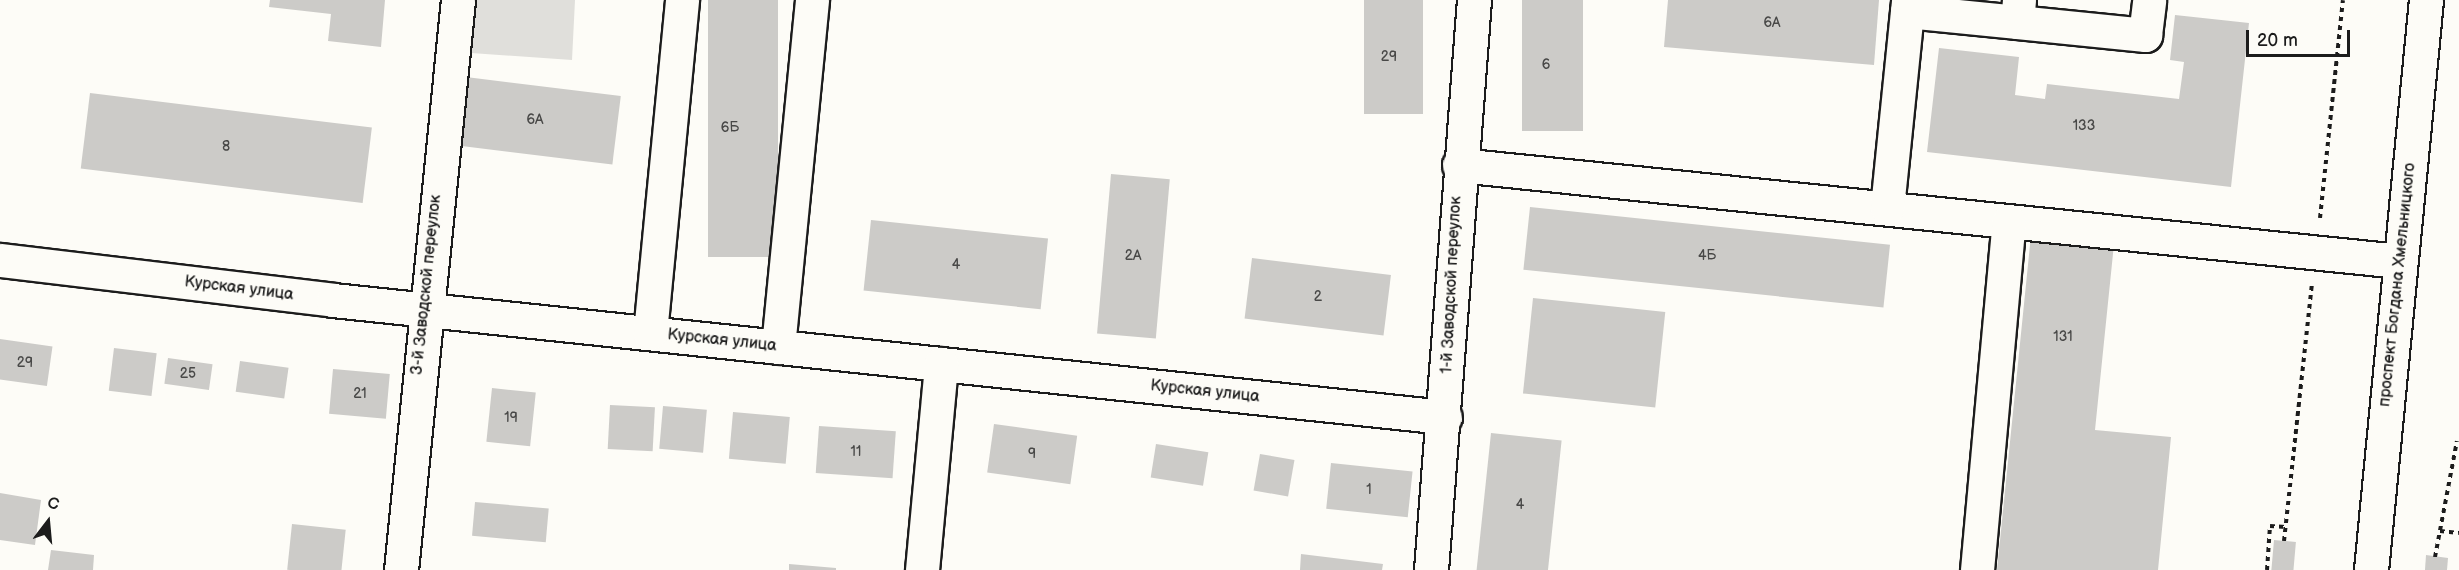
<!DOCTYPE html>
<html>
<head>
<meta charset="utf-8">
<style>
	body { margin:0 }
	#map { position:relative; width:2459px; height:570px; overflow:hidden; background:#fdfcf7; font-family:"Balsamiq Sans",sans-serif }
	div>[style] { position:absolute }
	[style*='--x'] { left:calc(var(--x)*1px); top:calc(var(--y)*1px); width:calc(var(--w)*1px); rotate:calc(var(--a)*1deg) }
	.green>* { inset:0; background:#e0dfdb }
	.building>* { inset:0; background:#cccbc8; transform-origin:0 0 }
	.path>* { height:4px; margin-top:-2px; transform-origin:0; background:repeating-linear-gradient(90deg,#1c1c1c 0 4.5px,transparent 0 9px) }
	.roads { filter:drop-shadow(2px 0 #1c1c1c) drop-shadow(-2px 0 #1c1c1c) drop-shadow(0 2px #1c1c1c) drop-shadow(0 -2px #1c1c1c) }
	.minor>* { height:33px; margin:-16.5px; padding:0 16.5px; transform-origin:16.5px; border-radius:16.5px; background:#fdfcf7 }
	.major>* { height:33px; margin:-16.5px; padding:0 16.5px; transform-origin:16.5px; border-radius:16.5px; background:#fdfcf7 }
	span { translate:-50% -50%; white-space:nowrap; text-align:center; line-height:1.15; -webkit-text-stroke:4.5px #fdfcf7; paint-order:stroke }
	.number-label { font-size:14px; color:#484847 }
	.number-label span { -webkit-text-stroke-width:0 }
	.street-label { font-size:16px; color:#1c1c1c }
	.north { position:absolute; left:18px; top:492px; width:60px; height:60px; -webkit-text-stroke:4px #fdfcf7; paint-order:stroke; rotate:16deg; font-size:16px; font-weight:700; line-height:24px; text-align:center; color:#1c1c1c }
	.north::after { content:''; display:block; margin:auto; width:21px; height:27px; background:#1c1c1c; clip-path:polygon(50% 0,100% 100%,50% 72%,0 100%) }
	.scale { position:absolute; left:2246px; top:30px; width:104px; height:27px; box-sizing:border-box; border:3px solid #1c1c1c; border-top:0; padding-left:8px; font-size:18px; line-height:21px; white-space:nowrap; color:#1c1c1c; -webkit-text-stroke:4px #fdfcf7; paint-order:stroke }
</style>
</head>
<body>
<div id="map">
	<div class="green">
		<div style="clip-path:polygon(477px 0,575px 0,572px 60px,471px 53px)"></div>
	</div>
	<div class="building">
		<div style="clip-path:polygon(270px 0,385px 0,381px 47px,328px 41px,331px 14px,269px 7px)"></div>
		<div style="left:708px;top:0;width:70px;height:257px"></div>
		<div style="left:1364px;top:0;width:59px;height:114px"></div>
		<div style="left:1522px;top:0;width:61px;height:131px"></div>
		<div style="clip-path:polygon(1668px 0,1879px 0,1874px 65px,1664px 47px)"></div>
		<div style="clip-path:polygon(2175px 15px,2249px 23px,2231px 187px,1927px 152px,1939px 48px,2019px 57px,2015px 95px,2045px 99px,2047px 84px,2179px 99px,2184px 62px,2170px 60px)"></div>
		<div style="left:458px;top:76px;width:164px;height:69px;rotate:7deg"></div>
		<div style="left:90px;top:93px;width:284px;height:76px;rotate:7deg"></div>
		<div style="left:1111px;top:174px;width:59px;height:160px;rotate:5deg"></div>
		<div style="left:1530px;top:207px;width:362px;height:63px;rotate:6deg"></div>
		<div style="left:871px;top:220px;width:178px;height:71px;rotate:6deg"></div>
		<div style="clip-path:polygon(2031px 235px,2114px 244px,2095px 430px,2171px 437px,2158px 570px,1997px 570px)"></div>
		<div style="left:1252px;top:258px;width:140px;height:61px;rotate:7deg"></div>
		<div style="left:1533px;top:298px;width:133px;height:96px;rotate:6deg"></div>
		<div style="left:0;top:339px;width:53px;height:40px;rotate:8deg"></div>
		<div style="left:114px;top:348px;width:43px;height:43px;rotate:7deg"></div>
		<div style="left:168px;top:358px;width:45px;height:26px;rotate:8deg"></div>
		<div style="left:240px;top:361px;width:49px;height:31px;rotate:8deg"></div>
		<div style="left:333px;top:369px;width:57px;height:45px;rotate:5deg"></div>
		<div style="left:492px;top:388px;width:44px;height:54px;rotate:6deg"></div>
		<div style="left:610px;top:405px;width:45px;height:44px;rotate:3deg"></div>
		<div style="left:663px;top:406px;width:44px;height:43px;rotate:5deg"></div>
		<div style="left:733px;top:412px;width:57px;height:47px;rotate:5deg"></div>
		<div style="left:994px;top:424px;width:84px;height:49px;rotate:8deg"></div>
		<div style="left:819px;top:426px;width:77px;height:47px;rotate:4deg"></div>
		<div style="left:1491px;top:433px;width:71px;height:138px;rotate:6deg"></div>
		<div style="left:1156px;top:444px;width:53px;height:34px;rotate:9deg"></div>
		<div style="left:1260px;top:454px;width:35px;height:37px;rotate:10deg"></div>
		<div style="left:1331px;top:463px;width:82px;height:46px;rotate:6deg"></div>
		<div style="clip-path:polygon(0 493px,41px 500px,35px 545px,0 540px)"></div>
		<div style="left:475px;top:502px;width:74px;height:34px;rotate:5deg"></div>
		<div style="left:292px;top:524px;width:54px;height:46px;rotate:6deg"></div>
		<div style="left:2274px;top:540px;width:22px;height:30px;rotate:5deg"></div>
		<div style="clip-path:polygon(51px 550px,94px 555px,93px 570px,48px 570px)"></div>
		<div style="clip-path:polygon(1301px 554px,1383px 564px,1382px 570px,1300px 570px)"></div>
		<div style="clip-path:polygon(2426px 555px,2448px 558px,2447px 570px,2425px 570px)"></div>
		<div style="clip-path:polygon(789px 564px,836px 568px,836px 570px,789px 570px)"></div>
	</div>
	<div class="path">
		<div style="--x:2320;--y:218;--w:219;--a:-84"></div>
		<div style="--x:2440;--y:531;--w:19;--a:6"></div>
		<div style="--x:2284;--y:541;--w:258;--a:-83.8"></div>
		<div style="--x:2435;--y:557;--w:118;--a:-79.3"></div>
		<div style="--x:2267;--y:570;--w:44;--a:-86.1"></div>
		<div style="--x:2270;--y:526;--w:16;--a:4"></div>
	</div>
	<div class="roads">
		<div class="minor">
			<div style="--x:2019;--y:0;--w:22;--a:95"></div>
			<div style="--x:2017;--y:22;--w:129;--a:5.8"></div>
			<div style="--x:2145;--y:35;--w:35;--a:-83"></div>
			<div style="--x:1907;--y:11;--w:111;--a:5.7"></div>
			<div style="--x:1459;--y:165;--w:946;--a:5.83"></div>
			<div style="--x:1887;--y:208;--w:209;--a:-84.2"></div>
			<div style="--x:0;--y:260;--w:335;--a:6.8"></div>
			<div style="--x:333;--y:300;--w:1118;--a:6.01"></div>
			<div style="--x:650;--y:333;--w:335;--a:-84.5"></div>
			<div style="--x:778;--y:347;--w:349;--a:-84.4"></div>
			<div style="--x:401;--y:570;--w:573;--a:-84.29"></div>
			<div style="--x:922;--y:570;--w:207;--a:-84.7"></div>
			<div style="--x:1431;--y:570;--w:572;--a:-85.69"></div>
			<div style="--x:1977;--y:570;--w:350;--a:-84.8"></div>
		</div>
		<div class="major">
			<div style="--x:2371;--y:570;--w:573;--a:-84.49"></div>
		</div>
	</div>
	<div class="number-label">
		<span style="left:1772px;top:23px">6А</span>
		<span style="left:1389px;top:57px">29</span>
		<span style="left:1546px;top:65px">6</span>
		<span style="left:535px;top:120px">6А</span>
		<span style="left:2084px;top:126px">133</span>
		<span style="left:730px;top:128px">6Б</span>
		<span style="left:226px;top:147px">8</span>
		<span style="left:1133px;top:256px">2А</span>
		<span style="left:1707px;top:256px">4Б</span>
		<span style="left:956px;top:265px">4</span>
		<span style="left:1318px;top:297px">2</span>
		<span style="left:2063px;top:337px">131</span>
		<span style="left:25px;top:363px">29</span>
		<span style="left:188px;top:374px">25</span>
		<span style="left:360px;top:394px">21</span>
		<span style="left:511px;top:418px">19</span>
		<span style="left:856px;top:452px">11</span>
		<span style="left:1032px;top:454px">9</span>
		<span style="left:1369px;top:490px">1</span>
		<span style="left:1520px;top:505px">4</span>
	</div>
	<div class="street-label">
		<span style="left:427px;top:285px;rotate:-84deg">3-й Заводской переулок</span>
		<span style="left:1452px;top:285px;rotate:-87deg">1-й Заводской переулок</span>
		<span style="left:2398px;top:285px;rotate:-84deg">проспект Богдана Хмельницкого</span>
		<span style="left:239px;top:289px;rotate:7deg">Курская улица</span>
		<span style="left:722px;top:341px;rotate:6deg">Курская улица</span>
		<span style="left:1205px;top:392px;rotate:6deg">Курская улица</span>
	</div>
	<div class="north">С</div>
	<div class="scale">20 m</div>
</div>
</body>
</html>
